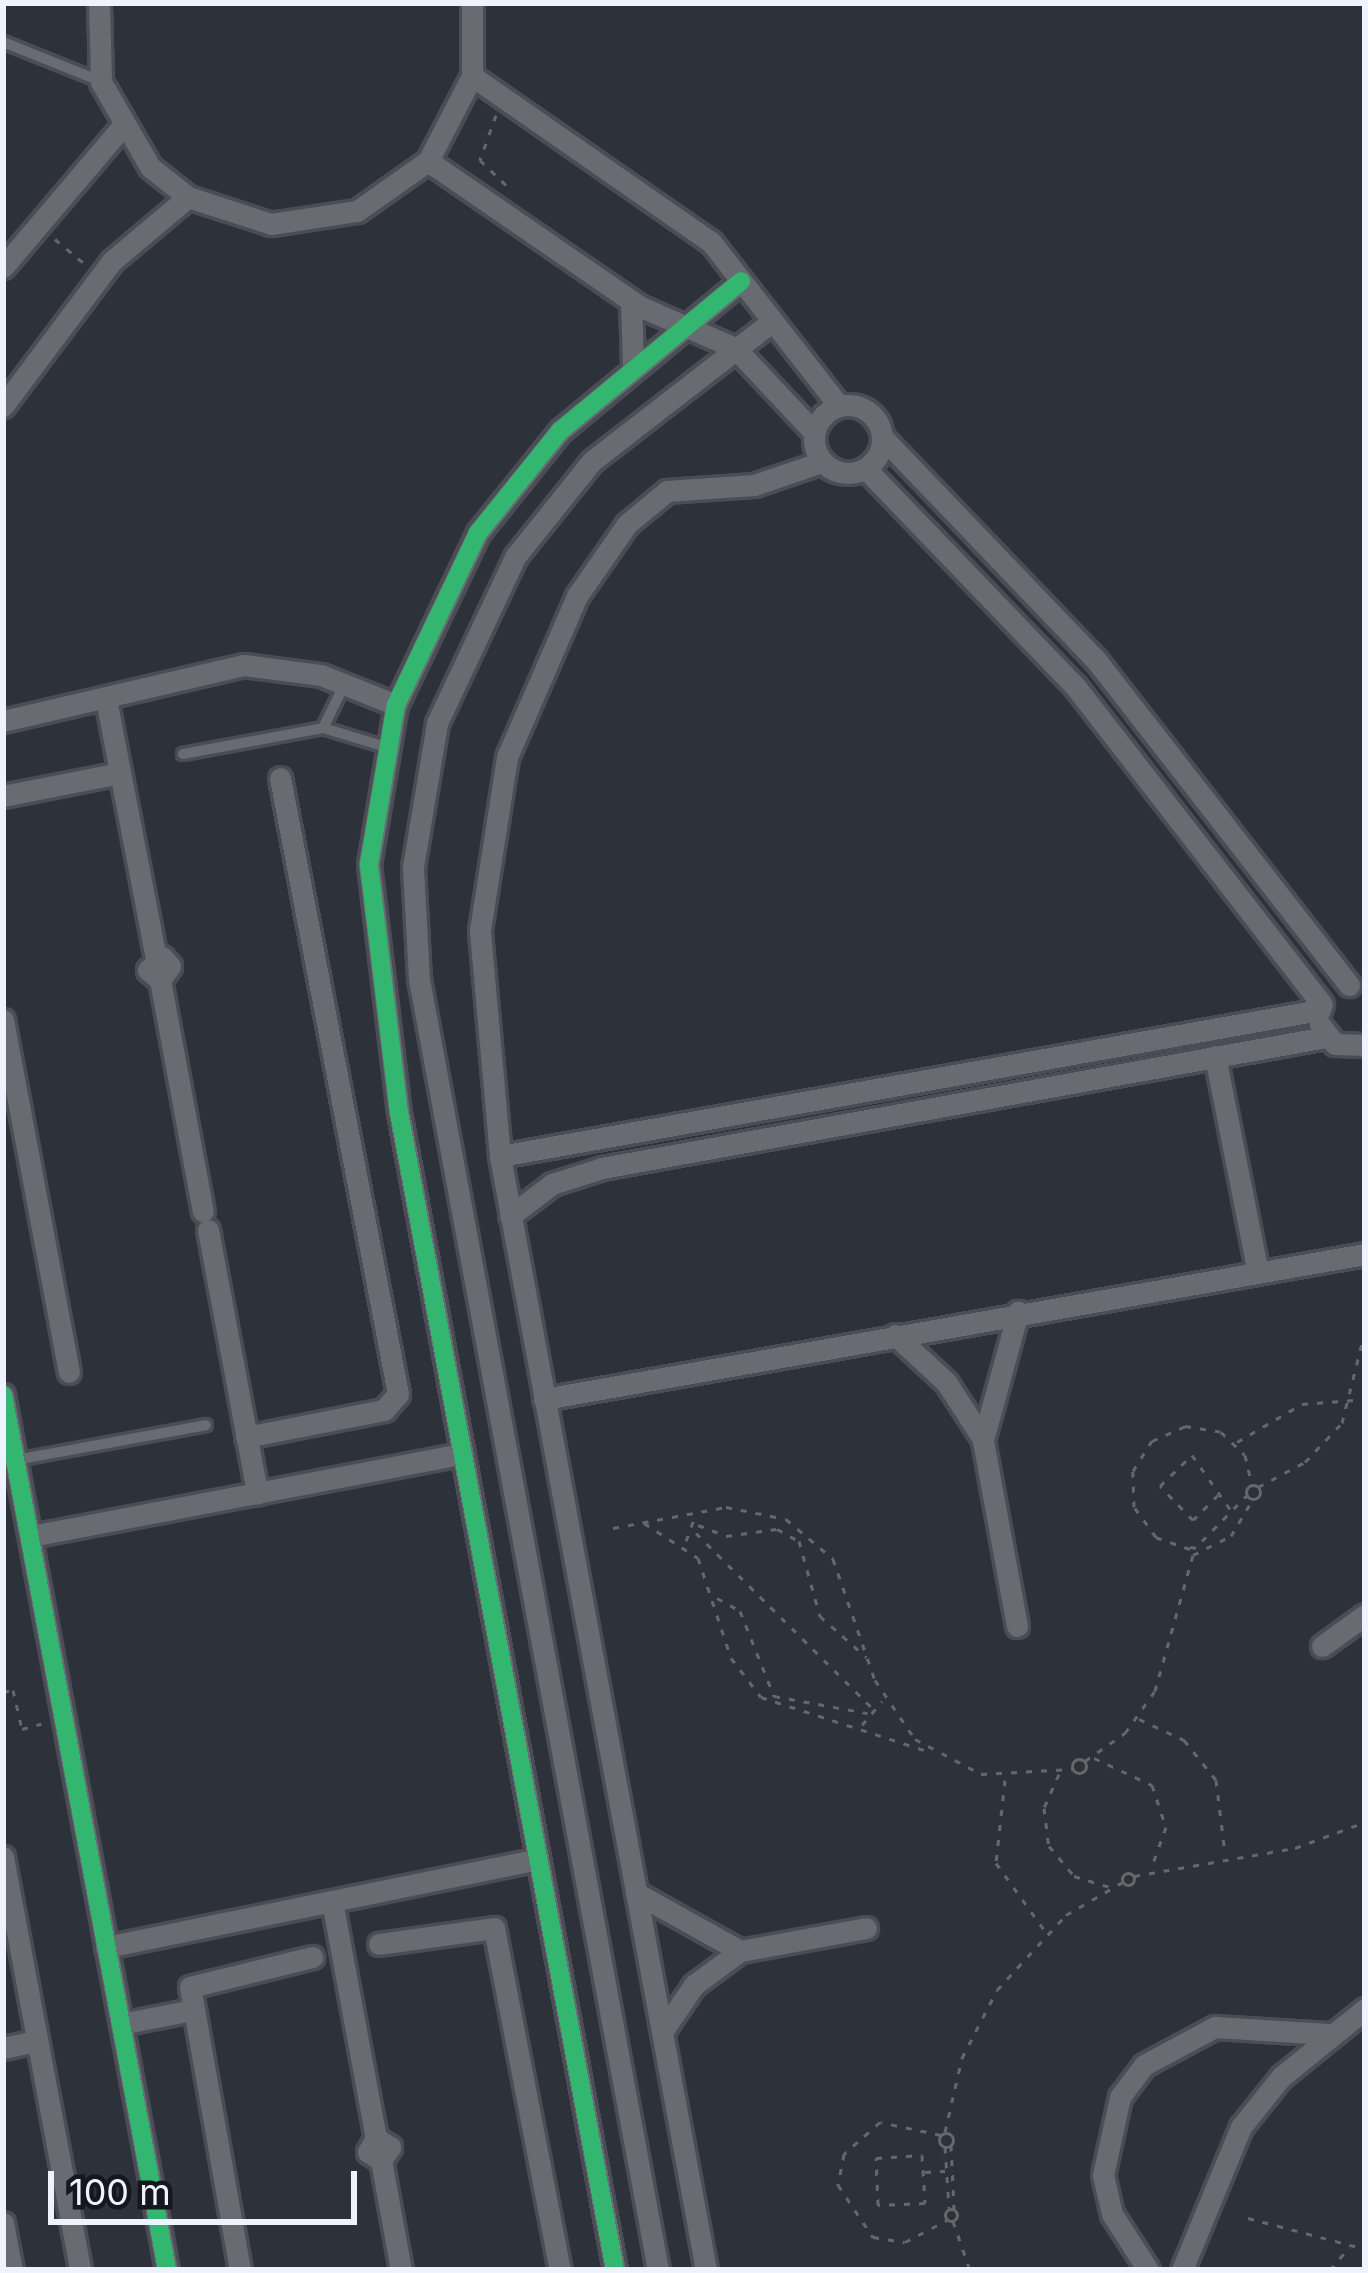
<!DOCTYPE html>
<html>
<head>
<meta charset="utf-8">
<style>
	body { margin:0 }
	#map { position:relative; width:1368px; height:2273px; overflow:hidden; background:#2d313a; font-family:Inter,sans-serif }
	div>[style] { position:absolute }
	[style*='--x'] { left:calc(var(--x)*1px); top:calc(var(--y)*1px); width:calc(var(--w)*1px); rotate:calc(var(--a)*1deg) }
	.path>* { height:3px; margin-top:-1.5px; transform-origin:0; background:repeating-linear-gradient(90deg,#64686e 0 6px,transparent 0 15px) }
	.path>.ring { margin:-1.5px; padding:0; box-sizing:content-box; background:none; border:3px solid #64686e; border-radius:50% }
	.roads { filter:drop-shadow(3px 0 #4a4d55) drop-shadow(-3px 0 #4a4d55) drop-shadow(0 3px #4a4d55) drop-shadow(0 -3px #4a4d55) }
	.service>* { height:10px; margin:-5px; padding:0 5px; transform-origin:5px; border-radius:5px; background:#686b71 }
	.minor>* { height:21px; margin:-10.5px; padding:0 10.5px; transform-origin:10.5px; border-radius:10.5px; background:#686b71 }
	.minor>.ring { margin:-10.5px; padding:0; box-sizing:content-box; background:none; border:21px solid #686b71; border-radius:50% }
	.cycleway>* { height:18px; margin:-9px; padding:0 9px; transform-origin:9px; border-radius:9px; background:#33b770 }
	span { translate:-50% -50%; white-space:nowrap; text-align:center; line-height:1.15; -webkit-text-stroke:9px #14181e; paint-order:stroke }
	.frame { position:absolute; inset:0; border:6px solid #eef3fe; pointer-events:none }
	.scale { position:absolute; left:48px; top:2171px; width:309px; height:54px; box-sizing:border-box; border:6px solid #eef3fe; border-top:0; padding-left:15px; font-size:36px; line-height:42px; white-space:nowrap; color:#eef3fe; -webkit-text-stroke:9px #14181e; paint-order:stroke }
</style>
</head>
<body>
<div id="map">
	<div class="path">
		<div style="--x:496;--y:115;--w:48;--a:109.6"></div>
		<div style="--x:480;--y:160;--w:37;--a:44"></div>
		<div style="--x:55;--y:239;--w:38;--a:40"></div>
		<div style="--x:1237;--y:1442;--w:75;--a:-30.3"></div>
		<div style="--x:1302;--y:1404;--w:52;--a:-4.4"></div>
		<div class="ring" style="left:1246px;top:1485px;width:11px;height:11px"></div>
		<div style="--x:1258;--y:1487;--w:53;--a:-28"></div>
		<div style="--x:1305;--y:1462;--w:54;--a:-46.5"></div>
		<div style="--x:1342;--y:1423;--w:95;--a:-76"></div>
		<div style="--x:1218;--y:1495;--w:35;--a:135"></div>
		<div style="--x:1193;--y:1520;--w:47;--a:-134.1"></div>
		<div style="--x:1160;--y:1486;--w:45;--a:-44.1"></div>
		<div style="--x:1192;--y:1455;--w:66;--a:54.9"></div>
		<div style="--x:644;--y:1523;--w:64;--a:32.9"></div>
		<div style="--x:698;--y:1558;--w:105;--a:71.7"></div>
		<div style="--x:731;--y:1658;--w:49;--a:52.4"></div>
		<div style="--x:761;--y:1697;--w:175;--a:18"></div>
		<div style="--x:698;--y:1525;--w:30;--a:21"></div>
		<div style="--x:726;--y:1536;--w:51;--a:-7.8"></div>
		<div style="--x:777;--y:1529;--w:25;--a:29"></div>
		<div style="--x:799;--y:1541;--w:78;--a:74.4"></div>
		<div style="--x:820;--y:1616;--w:62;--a:41.7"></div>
		<div style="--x:613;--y:1528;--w:115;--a:-10.5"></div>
		<div style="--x:726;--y:1507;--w:61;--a:11.3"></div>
		<div style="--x:786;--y:1519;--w:62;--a:40.4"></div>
		<div style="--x:833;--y:1559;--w:128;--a:70.9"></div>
		<div style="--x:875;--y:1680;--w:71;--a:55.9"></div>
		<div style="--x:915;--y:1739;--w:75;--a:27.9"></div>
		<div style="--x:981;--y:1774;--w:91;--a:-3.1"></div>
		<div style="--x:696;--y:1533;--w:247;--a:44.8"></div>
		<div style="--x:686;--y:1541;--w:29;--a:-70"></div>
		<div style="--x:1202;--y:1541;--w:63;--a:-45.6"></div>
		<div style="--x:1190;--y:1547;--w:15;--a:8"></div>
		<div style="--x:1190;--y:1549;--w:36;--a:-161"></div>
		<div style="--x:1156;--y:1537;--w:37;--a:-126"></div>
		<div style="--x:1134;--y:1507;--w:36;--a:-92"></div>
		<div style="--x:1133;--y:1471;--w:36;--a:-58"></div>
		<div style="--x:1152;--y:1441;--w:36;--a:-24"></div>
		<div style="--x:1185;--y:1426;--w:36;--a:9"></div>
		<div style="--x:1221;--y:1432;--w:33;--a:44"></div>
		<div style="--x:1245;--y:1455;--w:31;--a:77"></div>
		<div style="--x:1193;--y:1555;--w:42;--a:-26.6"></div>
		<div style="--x:1231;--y:1536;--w:43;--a:-59.3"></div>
		<div style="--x:717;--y:1598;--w:26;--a:29"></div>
		<div style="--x:740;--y:1611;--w:92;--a:68.2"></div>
		<div style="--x:774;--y:1696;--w:95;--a:10.4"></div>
		<div style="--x:3;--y:1692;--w:10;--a:-11"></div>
		<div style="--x:13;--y:1690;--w:40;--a:77"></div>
		<div style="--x:22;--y:1729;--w:20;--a:-15"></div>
		<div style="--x:1139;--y:1719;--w:50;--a:25"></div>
		<div style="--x:1184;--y:1740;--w:51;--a:51.3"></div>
		<div style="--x:1216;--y:1780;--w:74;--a:83"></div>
		<div style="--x:862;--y:1725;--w:31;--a:-50"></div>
		<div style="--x:1094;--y:1758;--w:64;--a:25"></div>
		<div style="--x:1152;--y:1785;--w:44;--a:71.6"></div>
		<div style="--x:1166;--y:1827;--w:41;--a:109.7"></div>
		<div class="ring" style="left:1072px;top:1759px;width:11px;height:11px"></div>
		<div style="--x:1085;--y:1761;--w:49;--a:-35"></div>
		<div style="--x:1125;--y:1733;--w:52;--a:-54.5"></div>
		<div style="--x:1155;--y:1691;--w:141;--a:-74.4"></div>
		<div style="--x:1059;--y:1774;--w:37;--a:114"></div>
		<div style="--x:1044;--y:1808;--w:38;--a:83"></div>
		<div style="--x:1049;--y:1846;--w:39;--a:50"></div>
		<div style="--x:1074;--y:1876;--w:37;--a:17"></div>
		<div style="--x:1005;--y:1780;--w:83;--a:96.2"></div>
		<div style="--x:996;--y:1863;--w:84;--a:54.2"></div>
		<div class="ring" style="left:1122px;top:1873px;width:9px;height:9px"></div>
		<div style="--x:1134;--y:1876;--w:163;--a:-9.9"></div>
		<div style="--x:1295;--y:1848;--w:75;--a:-20.4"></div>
		<div style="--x:945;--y:2132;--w:76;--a:-77.1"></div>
		<div style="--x:962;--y:2058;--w:76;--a:-62.8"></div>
		<div style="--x:997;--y:1990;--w:102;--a:-47.4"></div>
		<div style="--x:1066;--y:1915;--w:66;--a:-30.1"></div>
		<div class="ring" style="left:939px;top:2133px;width:11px;height:11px"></div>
		<div style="--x:941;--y:2135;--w:62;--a:-168"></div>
		<div style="--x:880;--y:2122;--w:48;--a:138.4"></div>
		<div style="--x:844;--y:2154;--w:32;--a:101"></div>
		<div style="--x:838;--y:2185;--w:63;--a:56.1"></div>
		<div style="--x:873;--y:2237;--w:32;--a:9"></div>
		<div style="--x:905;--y:2242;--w:47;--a:-27.6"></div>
		<div style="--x:951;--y:2145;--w:64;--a:87.3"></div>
		<div style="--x:945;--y:2147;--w:61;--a:86.2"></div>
		<div style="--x:922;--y:2155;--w:48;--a:86.4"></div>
		<div style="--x:925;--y:2203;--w:47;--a:177.6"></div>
		<div style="--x:878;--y:2205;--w:47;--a:-92.4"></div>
		<div style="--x:876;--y:2158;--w:46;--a:-3.7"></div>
		<div style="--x:925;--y:2172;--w:20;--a:-3"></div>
		<div style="--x:89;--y:2205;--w:45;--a:-9"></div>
		<div class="ring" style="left:945px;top:2209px;width:9px;height:9px"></div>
		<div style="--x:1248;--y:2218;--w:121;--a:14.8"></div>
		<div style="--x:953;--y:2221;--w:52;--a:70.9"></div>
		<div style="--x:1330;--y:2270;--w:30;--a:-50"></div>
	</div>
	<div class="roads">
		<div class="service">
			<div style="--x:3;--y:42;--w:105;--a:21.9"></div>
			<div style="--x:323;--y:728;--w:50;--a:-63.9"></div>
			<div style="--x:183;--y:754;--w:142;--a:-10.5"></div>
			<div style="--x:323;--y:728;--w:66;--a:16.8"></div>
			<div style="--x:16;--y:1460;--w:193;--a:-10.4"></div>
		</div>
		<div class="minor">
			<div style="--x:99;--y:3;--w:79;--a:88.5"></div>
			<div style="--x:101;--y:82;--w:98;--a:60"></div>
			<div style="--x:150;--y:167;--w:48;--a:38.3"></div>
			<div style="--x:188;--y:197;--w:87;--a:18"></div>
			<div style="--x:271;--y:224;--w:87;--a:-8.6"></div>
			<div style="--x:357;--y:211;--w:87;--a:-35.2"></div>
			<div style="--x:428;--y:161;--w:96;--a:-62.6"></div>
			<div style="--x:472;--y:76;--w:73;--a:-90"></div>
			<div style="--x:472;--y:76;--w:291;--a:34.8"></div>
			<div style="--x:711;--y:242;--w:208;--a:52"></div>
			<div style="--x:428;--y:161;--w:256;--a:34.5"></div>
			<div style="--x:639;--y:306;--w:105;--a:23.6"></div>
			<div style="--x:735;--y:348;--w:115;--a:46.8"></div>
			<div style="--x:3;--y:267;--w:181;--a:-49.7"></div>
			<div style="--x:631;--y:301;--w:64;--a:88.2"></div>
			<div class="ring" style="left:814px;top:405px;width:47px;height:47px"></div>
			<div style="--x:3;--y:406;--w:181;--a:-53.1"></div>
			<div style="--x:112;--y:261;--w:99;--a:-40.1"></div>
			<div style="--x:883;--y:438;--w:308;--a:46.2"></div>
			<div style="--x:1096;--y:660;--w:412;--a:52.1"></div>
			<div style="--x:866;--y:469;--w:301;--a:46.1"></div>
			<div style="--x:1075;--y:686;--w:403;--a:52.2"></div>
			<div style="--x:106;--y:699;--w:264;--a:79.1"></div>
			<div style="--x:3;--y:721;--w:247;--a:-13.1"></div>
			<div style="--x:244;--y:665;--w:78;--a:7.4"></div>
			<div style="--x:321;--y:675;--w:81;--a:21.8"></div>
			<div style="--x:3;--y:796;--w:119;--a:-11.1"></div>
			<div style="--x:160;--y:980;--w:17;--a:-54"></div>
			<div style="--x:170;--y:966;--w:12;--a:-132"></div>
			<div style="--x:162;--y:957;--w:19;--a:137"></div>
			<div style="--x:148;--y:970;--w:16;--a:40"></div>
			<div style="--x:160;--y:980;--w:235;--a:79.5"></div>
			<div style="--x:3;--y:1020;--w:358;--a:79.4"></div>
			<div style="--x:1320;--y:1025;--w:24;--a:52"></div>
			<div style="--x:1335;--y:1044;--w:30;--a:2"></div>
			<div style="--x:1215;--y:1056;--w:216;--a:78.8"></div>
			<div style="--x:500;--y:1156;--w:833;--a:-10.1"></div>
			<div style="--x:510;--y:1216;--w:53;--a:-37.3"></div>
			<div style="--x:552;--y:1184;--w:52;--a:-17.7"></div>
			<div style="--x:602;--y:1168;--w:736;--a:-10.26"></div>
			<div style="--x:208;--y:1230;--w:268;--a:79.4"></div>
			<div style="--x:895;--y:1335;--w:69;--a:42.7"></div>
			<div style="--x:946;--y:1382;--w:68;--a:57"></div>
			<div style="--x:3;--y:1395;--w:890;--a:79.38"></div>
			<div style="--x:544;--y:1399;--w:834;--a:-10.02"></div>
			<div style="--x:246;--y:1437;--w:141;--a:-11.1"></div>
			<div style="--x:384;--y:1410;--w:21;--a:-49"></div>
			<div style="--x:398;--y:1394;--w:627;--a:-100.84"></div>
			<div style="--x:31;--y:1536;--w:439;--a:-10.8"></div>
			<div style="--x:1017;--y:1626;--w:189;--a:-100.4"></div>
			<div style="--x:983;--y:1440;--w:133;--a:-74.7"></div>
			<div style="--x:1322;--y:1646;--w:53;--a:-35.8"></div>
			<div style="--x:3;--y:1857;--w:420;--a:79.4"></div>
			<div style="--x:636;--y:1893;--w:119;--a:29.1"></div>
			<div style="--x:332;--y:1901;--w:241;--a:79.5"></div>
			<div style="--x:379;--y:1944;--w:116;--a:-7.9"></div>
			<div style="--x:494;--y:1928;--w:348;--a:79.1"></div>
			<div style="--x:106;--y:1947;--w:441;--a:-11.5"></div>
			<div style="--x:121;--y:2024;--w:72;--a:-11.2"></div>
			<div style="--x:662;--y:2032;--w:57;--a:-55.8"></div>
			<div style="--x:694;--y:1985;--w:57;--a:-36.5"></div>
			<div style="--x:740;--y:1951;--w:128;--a:-10.3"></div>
			<div style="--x:3;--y:2048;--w:35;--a:-12"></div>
			<div style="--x:381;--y:2160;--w:16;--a:-55"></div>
			<div style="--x:390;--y:2147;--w:17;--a:-147"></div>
			<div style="--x:376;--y:2138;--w:16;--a:120"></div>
			<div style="--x:368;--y:2152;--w:15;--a:32"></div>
			<div style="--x:381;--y:2160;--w:112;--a:79.7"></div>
			<div style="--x:3;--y:2223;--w:48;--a:79.2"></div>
			<div style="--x:240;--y:2270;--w:287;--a:-100"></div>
			<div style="--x:190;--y:1987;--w:126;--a:-13.8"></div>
			<div style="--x:615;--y:2270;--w:1177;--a:-100.57"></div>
			<div style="--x:399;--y:1113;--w:251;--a:-96.9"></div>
			<div style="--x:369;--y:864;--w:161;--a:-80.4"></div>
			<div style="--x:396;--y:705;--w:191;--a:-64.5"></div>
			<div style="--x:478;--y:533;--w:131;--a:-51.2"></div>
			<div style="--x:560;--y:431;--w:235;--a:-39.6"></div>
			<div style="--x:658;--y:2270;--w:1313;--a:-100.49"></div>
			<div style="--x:419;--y:979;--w:112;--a:-93.1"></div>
			<div style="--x:413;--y:867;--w:146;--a:-80.5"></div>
			<div style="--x:437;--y:723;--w:183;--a:-64.8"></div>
			<div style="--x:515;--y:557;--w:123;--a:-51.3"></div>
			<div style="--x:592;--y:461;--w:225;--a:-37.8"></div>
			<div style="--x:706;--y:2270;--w:1133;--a:-100.48"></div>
			<div style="--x:500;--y:1156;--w:227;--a:-95.1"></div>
			<div style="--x:480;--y:930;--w:175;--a:-81.1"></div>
			<div style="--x:507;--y:757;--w:176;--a:-66.5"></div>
			<div style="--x:577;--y:596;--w:88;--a:-55.2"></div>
			<div style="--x:627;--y:524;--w:52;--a:-39.5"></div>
			<div style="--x:667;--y:491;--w:87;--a:-3.9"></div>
			<div style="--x:754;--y:485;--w:72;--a:-18.7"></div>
			<div style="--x:1148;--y:2270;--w:67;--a:-122.7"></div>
			<div style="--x:1112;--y:2214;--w:40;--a:-103"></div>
			<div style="--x:1103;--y:2175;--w:80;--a:-77.7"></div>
			<div style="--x:1120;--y:2097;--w:40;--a:-53"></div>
			<div style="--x:1144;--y:2065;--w:81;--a:-28.2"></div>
			<div style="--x:1215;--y:2027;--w:113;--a:3.5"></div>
			<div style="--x:1182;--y:2270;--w:155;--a:-67.6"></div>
			<div style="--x:1241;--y:2127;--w:64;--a:-51.3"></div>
			<div style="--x:1281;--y:2077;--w:108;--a:-39"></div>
		</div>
	</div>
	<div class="cycleway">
		<div style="--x:3;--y:1395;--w:890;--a:79.38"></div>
		<div style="--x:615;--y:2270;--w:1177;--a:-100.57"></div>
		<div style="--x:399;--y:1113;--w:251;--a:-96.9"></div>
		<div style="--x:369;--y:864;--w:161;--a:-80.4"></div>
		<div style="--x:396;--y:705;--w:191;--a:-64.5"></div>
		<div style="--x:478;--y:533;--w:131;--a:-51.2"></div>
		<div style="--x:560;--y:431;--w:235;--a:-39.6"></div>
	</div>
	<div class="frame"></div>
	<div class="scale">100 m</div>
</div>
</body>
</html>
